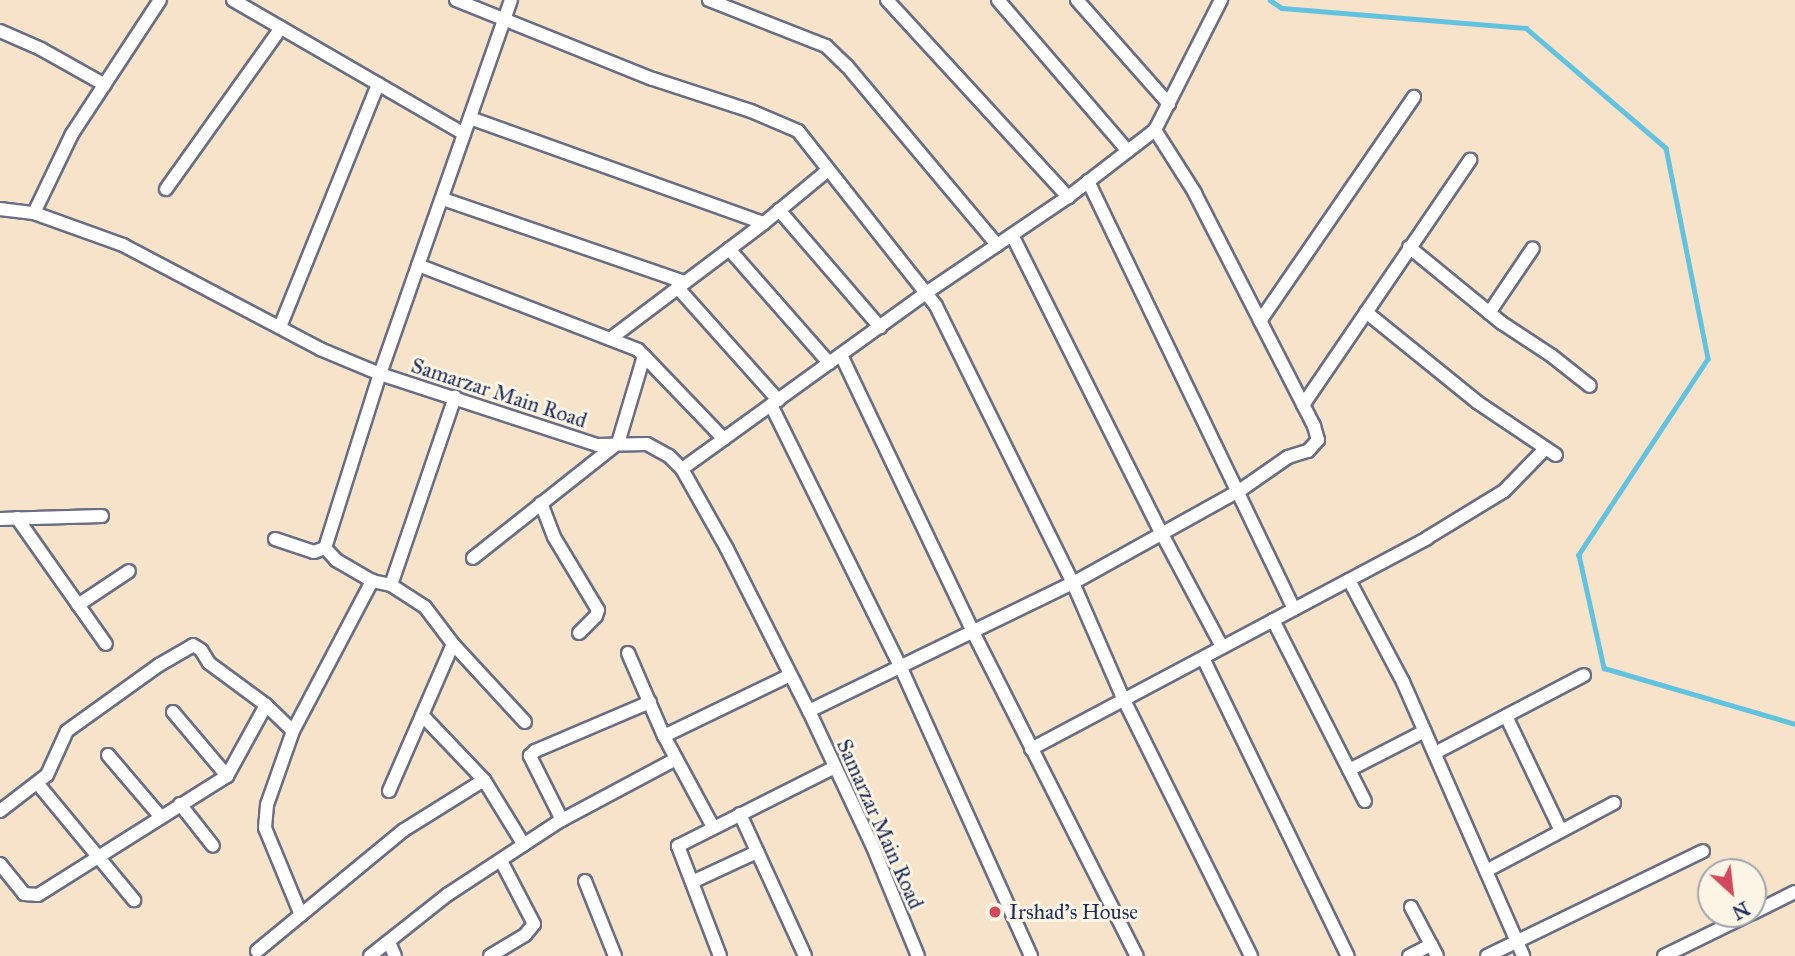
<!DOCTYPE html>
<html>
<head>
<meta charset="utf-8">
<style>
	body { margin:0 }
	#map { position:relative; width:1795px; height:956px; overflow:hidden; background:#f7e3ca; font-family:"IM FELL Great Primer",serif }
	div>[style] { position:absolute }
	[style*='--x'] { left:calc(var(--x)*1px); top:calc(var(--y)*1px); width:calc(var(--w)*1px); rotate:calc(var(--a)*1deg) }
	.stream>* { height:4.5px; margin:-2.25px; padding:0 2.25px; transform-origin:2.25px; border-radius:2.25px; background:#62c3e0 }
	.roads { filter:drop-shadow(2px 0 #686e84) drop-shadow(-2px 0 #686e84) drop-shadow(0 2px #686e84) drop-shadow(0 -2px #686e84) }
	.minor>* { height:12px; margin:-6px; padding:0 6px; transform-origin:6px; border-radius:6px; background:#fff }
	.dots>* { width:19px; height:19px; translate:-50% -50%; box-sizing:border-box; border:4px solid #fcf5e5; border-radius:50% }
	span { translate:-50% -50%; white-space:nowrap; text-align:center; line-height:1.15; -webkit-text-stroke:6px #fcf5e5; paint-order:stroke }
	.street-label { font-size:21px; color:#1b2f5e }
	.poi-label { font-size:21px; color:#1b2f5e }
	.left { translate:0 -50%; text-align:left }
	.north { position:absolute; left:1697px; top:858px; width:70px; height:70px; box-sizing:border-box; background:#fcf5e5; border:2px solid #a2a6af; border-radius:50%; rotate:153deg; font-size:19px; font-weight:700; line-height:28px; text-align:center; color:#1b2f5e }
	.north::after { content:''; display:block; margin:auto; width:24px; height:32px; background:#d1495b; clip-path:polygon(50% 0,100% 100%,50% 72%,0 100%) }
</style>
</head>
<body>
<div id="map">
	<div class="stream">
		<div style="--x:1270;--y:0;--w:14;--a:34"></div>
		<div style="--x:1282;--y:8;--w:245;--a:4.7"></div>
		<div style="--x:1526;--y:28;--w:184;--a:40.6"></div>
		<div style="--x:1666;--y:148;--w:215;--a:78.7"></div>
		<div style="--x:1708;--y:359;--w:235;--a:123.4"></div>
		<div style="--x:1579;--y:555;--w:116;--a:77.5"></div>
		<div style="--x:1604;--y:668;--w:199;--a:16.3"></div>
	</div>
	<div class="roads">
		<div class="minor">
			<div style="--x:233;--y:0;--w:267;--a:30.1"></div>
			<div style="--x:456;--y:0;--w:212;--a:21.9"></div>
			<div style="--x:653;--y:79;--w:103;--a:18.1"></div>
			<div style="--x:751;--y:111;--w:51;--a:23.1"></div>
			<div style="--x:798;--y:131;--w:223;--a:51.7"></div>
			<div style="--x:936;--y:306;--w:309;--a:63.7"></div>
			<div style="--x:1073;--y:583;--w:125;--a:66.5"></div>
			<div style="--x:1123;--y:698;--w:288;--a:63.6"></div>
			<div style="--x:709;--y:0;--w:126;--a:21.5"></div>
			<div style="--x:826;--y:46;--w:29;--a:44"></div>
			<div style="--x:847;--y:66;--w:234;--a:50"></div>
			<div style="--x:887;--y:0;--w:268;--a:47.4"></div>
			<div style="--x:998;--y:0;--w:199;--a:49.3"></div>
			<div style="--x:1077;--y:0;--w:139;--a:48.5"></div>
			<div style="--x:0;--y:31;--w:45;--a:23.7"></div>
			<div style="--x:41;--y:49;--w:73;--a:29.4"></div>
			<div style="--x:470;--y:118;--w:312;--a:19.7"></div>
			<div style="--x:1088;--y:181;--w:475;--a:64.3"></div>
			<div style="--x:166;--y:189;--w:198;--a:-54.5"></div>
			<div style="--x:443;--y:199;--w:255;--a:19"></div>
			<div style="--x:0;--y:209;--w:34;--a:7"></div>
			<div style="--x:34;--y:213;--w:95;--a:19.8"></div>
			<div style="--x:123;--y:245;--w:223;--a:27.8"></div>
			<div style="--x:320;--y:349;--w:65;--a:22.6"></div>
			<div style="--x:380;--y:374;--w:228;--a:18.1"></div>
			<div style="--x:597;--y:445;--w:50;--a:-1.1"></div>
			<div style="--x:647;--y:444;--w:25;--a:29"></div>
			<div style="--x:669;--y:456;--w:18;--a:45"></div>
			<div style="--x:682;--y:469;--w:92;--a:60.6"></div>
			<div style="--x:727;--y:549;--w:182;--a:63.2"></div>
			<div style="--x:809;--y:711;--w:150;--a:64.8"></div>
			<div style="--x:873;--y:847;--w:118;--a:67.6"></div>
			<div style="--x:779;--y:210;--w:155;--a:49.2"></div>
			<div style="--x:34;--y:213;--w:88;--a:-64.3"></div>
			<div style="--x:72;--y:134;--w:160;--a:-56.7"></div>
			<div style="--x:1012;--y:235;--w:335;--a:63.4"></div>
			<div style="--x:1162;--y:534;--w:128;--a:62"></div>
			<div style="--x:1409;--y:247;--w:120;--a:39.3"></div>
			<div style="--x:1502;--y:323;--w:60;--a:33.4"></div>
			<div style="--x:1552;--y:356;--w:48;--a:38.3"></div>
			<div style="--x:729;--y:249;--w:152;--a:48.7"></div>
			<div style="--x:418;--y:265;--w:236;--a:21.1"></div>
			<div style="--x:638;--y:350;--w:8;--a:45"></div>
			<div style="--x:644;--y:356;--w:91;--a:106.6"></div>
			<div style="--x:618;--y:443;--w:185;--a:141.6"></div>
			<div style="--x:677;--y:287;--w:152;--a:48.2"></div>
			<div style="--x:1366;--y:312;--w:143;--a:39"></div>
			<div style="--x:1477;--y:402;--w:95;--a:33.9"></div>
			<div style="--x:1489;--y:313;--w:78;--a:-55.9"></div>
			<div style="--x:1260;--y:321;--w:272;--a:-55.5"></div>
			<div style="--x:280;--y:327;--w:262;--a:-68"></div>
			<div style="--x:610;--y:339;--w:193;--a:-37"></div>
			<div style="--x:764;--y:223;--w:83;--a:-39.6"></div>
			<div style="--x:841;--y:355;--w:307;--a:64.5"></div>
			<div style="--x:973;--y:632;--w:363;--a:63.2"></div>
			<div style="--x:644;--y:356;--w:115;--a:46.1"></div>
			<div style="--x:771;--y:405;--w:293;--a:63.7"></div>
			<div style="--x:901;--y:668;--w:316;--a:65.7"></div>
			<div style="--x:1303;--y:405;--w:297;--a:-55.7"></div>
			<div style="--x:682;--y:469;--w:301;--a:-35.8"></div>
			<div style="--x:926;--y:293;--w:171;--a:-34.1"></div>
			<div style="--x:1068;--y:197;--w:110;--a:-37.6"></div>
			<div style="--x:1155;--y:130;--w:146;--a:-63.1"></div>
			<div style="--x:541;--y:503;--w:36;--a:69"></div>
			<div style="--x:554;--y:537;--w:85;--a:58.9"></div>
			<div style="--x:598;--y:610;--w:6;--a:108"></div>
			<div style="--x:596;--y:616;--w:24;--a:135"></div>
			<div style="--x:17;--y:518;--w:154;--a:54.8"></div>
			<div style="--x:0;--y:519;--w:102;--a:-1.7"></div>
			<div style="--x:275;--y:539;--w:41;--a:18.4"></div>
			<div style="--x:314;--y:552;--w:12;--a:-20"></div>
			<div style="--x:325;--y:548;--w:182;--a:-72.5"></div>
			<div style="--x:380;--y:374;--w:396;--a:-70.7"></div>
			<div style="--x:325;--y:548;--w:16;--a:47"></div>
			<div style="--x:336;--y:560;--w:42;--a:30.3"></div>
			<div style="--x:372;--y:581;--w:19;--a:12"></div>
			<div style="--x:391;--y:585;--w:40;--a:32.9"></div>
			<div style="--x:425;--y:607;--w:46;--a:52.9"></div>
			<div style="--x:453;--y:644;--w:106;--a:47.3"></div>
			<div style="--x:1349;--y:580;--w:115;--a:62.1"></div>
			<div style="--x:1403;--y:682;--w:299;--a:66.3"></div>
			<div style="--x:391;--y:585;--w:199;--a:-71.2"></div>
			<div style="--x:78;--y:605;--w:61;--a:-33.7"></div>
			<div style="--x:1273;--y:620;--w:203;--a:63.1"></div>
			<div style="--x:628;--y:653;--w:90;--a:66.6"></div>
			<div style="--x:664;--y:736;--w:103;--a:61.7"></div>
			<div style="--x:1203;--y:658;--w:331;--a:64.1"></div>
			<div style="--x:809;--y:711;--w:293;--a:-25.9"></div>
			<div style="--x:1073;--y:583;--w:193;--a:-29.1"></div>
			<div style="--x:1242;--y:489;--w:56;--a:-34.8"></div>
			<div style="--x:1288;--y:457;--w:21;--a:-17"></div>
			<div style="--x:1308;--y:451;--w:15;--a:-48"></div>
			<div style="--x:1318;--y:440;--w:15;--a:-106"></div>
			<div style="--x:1314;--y:426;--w:262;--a:-117.1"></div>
			<div style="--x:1195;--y:193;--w:75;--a:-122.4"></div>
			<div style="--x:173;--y:712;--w:84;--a:49.8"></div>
			<div style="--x:422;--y:715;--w:90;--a:46.4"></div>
			<div style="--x:484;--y:780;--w:76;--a:58.4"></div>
			<div style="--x:1506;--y:716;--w:127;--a:64.4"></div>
			<div style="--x:293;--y:731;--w:78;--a:109.4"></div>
			<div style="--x:267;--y:805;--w:23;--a:95"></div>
			<div style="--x:265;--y:828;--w:94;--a:67.5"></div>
			<div style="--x:664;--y:736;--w:140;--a:-25.8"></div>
			<div style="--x:1031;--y:749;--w:449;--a:-28"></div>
			<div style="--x:1427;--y:538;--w:90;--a:-31.4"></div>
			<div style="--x:1504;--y:491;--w:59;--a:-45.7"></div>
			<div style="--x:1435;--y:753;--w:168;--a:-27.6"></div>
			<div style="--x:108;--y:755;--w:80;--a:49.6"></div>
			<div style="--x:1349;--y:770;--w:85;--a:-27.2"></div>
			<div style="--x:38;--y:784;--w:151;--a:50.4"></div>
			<div style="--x:389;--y:791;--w:160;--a:-66.5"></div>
			<div style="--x:180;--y:804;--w:53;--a:51.8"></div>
			<div style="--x:0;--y:811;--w:59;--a:-37.5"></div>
			<div style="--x:47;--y:775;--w:48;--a:-65.6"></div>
			<div style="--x:67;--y:731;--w:113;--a:-35.7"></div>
			<div style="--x:159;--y:665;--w:39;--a:-30"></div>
			<div style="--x:193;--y:645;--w:9;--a:32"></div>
			<div style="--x:201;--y:650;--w:15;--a:58"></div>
			<div style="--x:209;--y:663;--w:71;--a:36.4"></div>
			<div style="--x:266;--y:705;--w:37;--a:44"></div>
			<div style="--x:293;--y:731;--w:170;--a:-62.2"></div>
			<div style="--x:740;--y:814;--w:156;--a:65.4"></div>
			<div style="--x:562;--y:820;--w:72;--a:-116.6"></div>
			<div style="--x:530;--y:756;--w:7;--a:-45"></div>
			<div style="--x:535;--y:751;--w:125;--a:-23.1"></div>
			<div style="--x:0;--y:864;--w:38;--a:51"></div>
			<div style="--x:24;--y:894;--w:14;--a:4"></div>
			<div style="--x:38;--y:895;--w:223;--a:-32.2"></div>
			<div style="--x:227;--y:776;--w:81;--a:-61.2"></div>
			<div style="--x:1486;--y:871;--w:145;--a:-28"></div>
			<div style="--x:585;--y:881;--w:81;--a:68.2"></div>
			<div style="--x:692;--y:882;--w:72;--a:-24.8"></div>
			<div style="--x:1411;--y:907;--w:55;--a:62"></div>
			<div style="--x:1753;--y:913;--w:47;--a:-26.6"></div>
			<div style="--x:389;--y:942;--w:15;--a:67"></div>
			<div style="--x:257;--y:951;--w:190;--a:-39.5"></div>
			<div style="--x:404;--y:830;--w:94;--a:-32"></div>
			<div style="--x:370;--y:956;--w:98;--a:-38.4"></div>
			<div style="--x:447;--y:895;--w:133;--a:-33.3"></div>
			<div style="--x:558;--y:822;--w:134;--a:-28.1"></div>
			<div style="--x:490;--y:956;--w:41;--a:-31"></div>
			<div style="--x:525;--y:935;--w:14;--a:-51"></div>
			<div style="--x:534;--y:924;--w:71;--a:-117.6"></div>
			<div style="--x:720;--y:956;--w:118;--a:-110.9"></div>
			<div style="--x:678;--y:846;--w:176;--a:-26.7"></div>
			<div style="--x:1409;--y:956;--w:25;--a:-27"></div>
			<div style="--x:1487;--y:956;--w:240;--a:-25.9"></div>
			<div style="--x:1664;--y:956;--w:96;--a:-26"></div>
		</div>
	</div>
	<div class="dots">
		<div style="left:995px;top:912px;background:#d1495b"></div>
	</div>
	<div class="street-label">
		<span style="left:499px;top:393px;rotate:18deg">Samarzar Main Road</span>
		<span style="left:880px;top:824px;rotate:66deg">Samarzar Main Road</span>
	</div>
	<div class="poi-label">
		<span class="left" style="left:1009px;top:912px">Irshad's House</span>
	</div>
	<div class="north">N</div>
</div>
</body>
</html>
